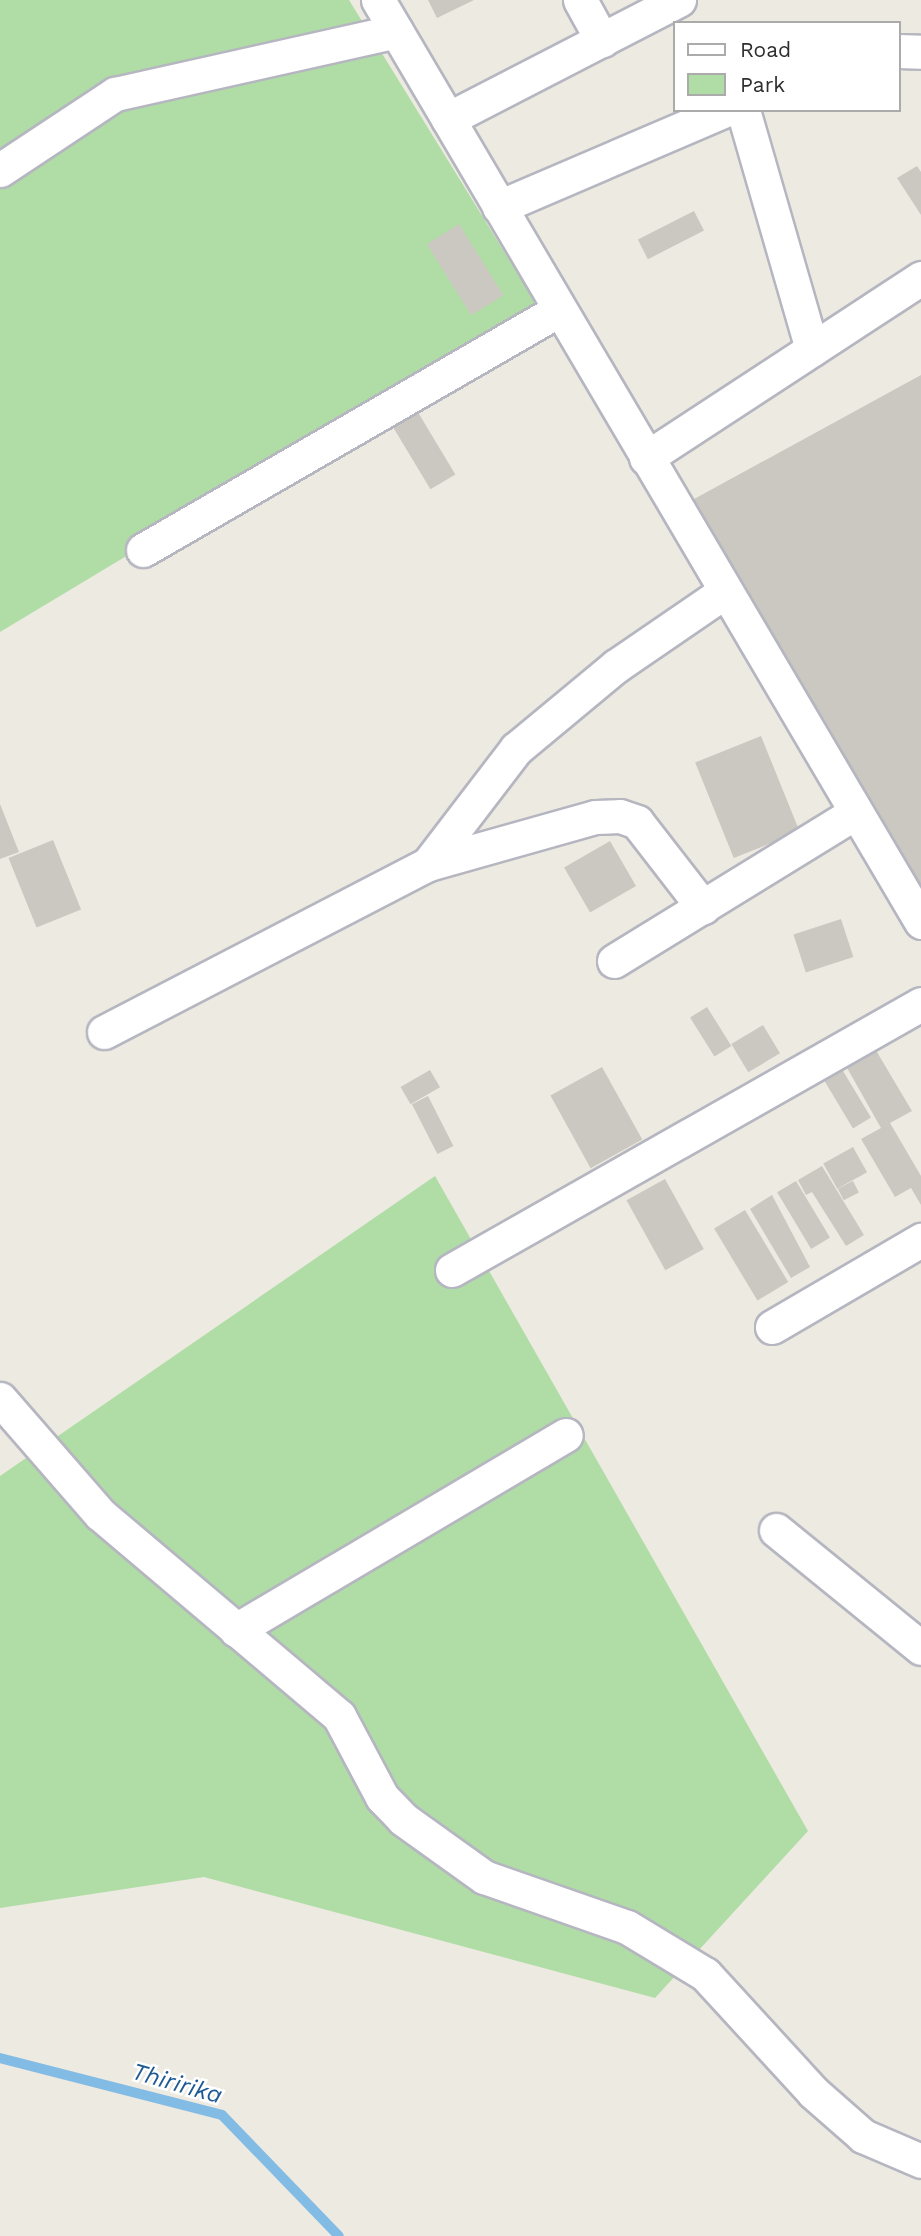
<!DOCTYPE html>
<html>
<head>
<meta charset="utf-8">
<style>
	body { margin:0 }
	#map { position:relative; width:921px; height:2236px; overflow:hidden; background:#edeae2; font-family:"Work Sans",sans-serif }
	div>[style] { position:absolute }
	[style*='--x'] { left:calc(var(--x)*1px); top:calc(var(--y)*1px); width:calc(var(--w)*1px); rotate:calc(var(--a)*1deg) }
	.green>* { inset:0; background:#b0dda5 }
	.stream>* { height:10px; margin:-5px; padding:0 5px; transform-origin:5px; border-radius:5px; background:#82bbe3 }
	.building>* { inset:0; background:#cac8c0; transform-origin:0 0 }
	.roads { filter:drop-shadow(2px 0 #b5b6c0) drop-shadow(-2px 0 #b5b6c0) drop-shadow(0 2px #b5b6c0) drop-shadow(0 -2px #b5b6c0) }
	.minor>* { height:33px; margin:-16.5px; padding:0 16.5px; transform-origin:16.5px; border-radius:16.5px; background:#fff }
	span { translate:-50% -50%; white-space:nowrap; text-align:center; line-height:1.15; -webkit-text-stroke:5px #fff; paint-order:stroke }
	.water-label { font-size:24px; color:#1d5992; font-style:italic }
	.legend { position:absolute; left:673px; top:21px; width:228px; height:91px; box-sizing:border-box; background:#fff; border:2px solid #ababab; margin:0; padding:9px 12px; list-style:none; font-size:21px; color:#2e2e2e }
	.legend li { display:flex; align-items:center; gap:14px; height:35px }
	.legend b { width:35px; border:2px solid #ababab }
</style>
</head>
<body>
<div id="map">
	<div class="green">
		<div style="clip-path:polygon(0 0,349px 0,539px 308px,0 632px)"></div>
		<div style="clip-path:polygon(435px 1176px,808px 1831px,655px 1998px,204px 1877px,0 1908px,0 1476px)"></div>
	</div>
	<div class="stream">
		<div style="--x:0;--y:2058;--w:229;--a:14.4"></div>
		<div style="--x:222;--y:2115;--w:168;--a:46"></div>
	</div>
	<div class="building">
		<div style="clip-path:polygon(428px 0,474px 0,437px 18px)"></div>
		<div style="clip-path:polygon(917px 166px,921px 172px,921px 215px,897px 178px)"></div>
		<div style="left:694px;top:211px;width:22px;height:63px;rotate:63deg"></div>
		<div style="left:459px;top:224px;width:84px;height:38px;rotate:58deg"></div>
		<div style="clip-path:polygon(921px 375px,921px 901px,685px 504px)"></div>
		<div style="left:410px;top:399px;width:88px;height:29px;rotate:59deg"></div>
		<div style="left:761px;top:736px;width:103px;height:71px;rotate:68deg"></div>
		<div style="clip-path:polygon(0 804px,19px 852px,0 859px)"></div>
		<div style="left:53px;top:840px;width:75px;height:48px;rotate:68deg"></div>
		<div style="left:610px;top:841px;width:52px;height:53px;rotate:60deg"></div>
		<div style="left:841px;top:919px;width:40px;height:50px;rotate:72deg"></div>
		<div style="left:707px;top:1007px;width:46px;height:20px;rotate:58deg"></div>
		<div style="left:763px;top:1025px;width:33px;height:37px;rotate:59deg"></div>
		<div style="clip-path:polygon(871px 1042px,912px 1111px,890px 1123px,921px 1176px,921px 1205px,911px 1188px,895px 1197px,861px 1139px,881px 1128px,842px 1059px)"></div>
		<div style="left:837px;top:1061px;width:66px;height:21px;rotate:59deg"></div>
		<div style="left:602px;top:1067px;width:83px;height:59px;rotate:61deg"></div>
		<div style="left:430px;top:1070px;width:20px;height:34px;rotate:60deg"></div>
		<div style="left:428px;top:1096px;width:56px;height:18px;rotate:63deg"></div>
		<div style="left:853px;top:1147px;width:29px;height:34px;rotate:61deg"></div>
		<div style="clip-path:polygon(822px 1166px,864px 1235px,846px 1246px,812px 1192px,806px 1195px,798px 1180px)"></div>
		<div style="left:665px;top:1179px;width:80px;height:44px;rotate:61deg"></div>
		<div style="left:796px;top:1181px;width:66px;height:22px;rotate:59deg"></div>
		<div style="left:853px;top:1181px;width:13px;height:17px;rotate:63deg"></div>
		<div style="clip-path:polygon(772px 1195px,810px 1267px,791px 1278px,750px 1209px)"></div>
		<div style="left:745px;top:1210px;width:84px;height:36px;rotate:59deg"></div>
	</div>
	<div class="roads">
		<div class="minor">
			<div style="--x:378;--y:0;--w:1070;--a:59.5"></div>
			<div style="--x:580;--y:0;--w:46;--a:61.2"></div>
			<div style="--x:898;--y:51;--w:23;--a:2"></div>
			<div style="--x:743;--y:110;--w:249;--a:73.9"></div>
			<div style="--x:448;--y:119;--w:260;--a:-27.3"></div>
			<div style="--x:0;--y:170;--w:138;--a:-33.5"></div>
			<div style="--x:115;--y:94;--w:288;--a:-12.6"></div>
			<div style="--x:499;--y:207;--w:246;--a:-23.2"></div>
			<div style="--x:646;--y:458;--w:329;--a:-33.2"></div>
			<div style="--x:143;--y:550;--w:480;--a:-30"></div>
			<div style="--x:428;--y:864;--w:173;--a:-15.7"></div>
			<div style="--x:595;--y:817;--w:25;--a:-2"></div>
			<div style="--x:620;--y:816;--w:18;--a:19"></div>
			<div style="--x:637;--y:822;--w:108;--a:52.2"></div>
			<div style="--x:614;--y:961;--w:283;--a:-31.6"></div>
			<div style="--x:104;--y:1032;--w:365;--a:-27.4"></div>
			<div style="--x:428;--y:864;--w:145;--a:-52.6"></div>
			<div style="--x:516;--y:749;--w:130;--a:-39.7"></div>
			<div style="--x:616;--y:666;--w:131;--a:-34.4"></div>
			<div style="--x:452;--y:1270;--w:539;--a:-29.56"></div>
			<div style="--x:772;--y:1327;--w:173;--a:-30.3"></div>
			<div style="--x:0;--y:1399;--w:152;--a:49"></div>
			<div style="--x:100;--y:1514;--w:313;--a:40.2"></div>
			<div style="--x:339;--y:1716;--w:92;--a:62"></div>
			<div style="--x:382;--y:1797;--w:30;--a:46"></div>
			<div style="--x:403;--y:1819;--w:100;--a:35.6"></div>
			<div style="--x:484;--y:1877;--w:151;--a:19.3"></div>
			<div style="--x:627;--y:1927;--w:91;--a:31.1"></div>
			<div style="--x:705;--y:1974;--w:160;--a:47.5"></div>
			<div style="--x:813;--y:2092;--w:67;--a:41.3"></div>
			<div style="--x:863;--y:2136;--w:63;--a:23.3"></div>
			<div style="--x:776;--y:1530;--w:187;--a:39.1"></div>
			<div style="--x:236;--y:1630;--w:383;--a:-30.6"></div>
		</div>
	</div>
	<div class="water-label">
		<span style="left:177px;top:2084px;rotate:16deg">Thiririka</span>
	</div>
	<ul class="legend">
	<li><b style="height:9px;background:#fff"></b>Road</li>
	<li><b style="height:19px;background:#b0dda5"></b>Park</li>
	</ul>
</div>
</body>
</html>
